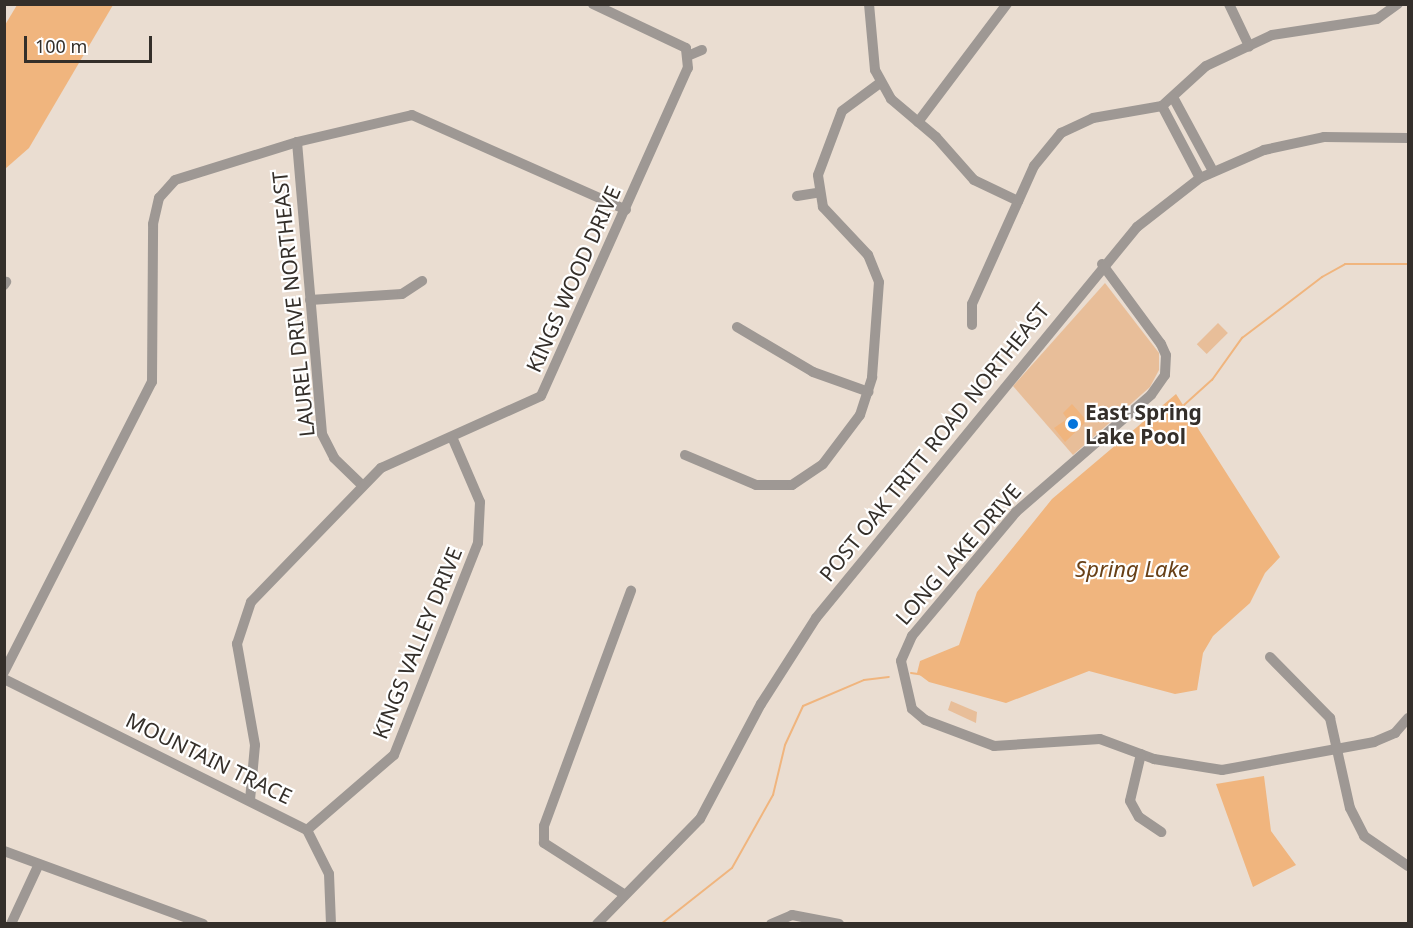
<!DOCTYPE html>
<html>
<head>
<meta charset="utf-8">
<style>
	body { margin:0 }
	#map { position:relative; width:1413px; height:928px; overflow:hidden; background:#eaddd1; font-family:"Noto Sans",sans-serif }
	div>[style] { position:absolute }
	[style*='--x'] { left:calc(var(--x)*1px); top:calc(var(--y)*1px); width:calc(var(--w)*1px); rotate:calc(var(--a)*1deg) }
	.green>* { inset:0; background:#e8be99; transform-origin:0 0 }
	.water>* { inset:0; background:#f0b57e }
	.stream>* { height:2px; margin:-1px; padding:0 1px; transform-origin:1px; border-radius:1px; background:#f0b57e }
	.minor>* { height:10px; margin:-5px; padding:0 5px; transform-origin:5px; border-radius:5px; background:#9e9894 }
	.dots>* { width:16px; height:16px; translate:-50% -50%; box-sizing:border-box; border:3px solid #fff; border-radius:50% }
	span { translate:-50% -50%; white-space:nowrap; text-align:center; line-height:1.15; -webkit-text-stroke:4.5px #fff; paint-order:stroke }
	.street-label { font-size:21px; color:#342f2a }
	.poi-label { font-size:21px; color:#342f2a; font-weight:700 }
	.left { translate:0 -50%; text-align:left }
	.water-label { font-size:22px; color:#684017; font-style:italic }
	.frame { position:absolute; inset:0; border:6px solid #342f2a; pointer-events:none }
	.scale { position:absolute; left:24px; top:36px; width:128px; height:27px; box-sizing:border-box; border:3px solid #342f2a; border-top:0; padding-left:8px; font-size:18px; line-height:21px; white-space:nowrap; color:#342f2a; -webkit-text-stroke:4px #fff; paint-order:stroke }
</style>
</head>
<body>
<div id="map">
	<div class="green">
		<div style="clip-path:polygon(1105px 283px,1159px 353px,1159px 370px,1150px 387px,1073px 455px,1013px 386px)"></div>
		<div style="left:1218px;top:323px;width:14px;height:30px;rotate:45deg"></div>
		<div style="clip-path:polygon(951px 701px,977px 712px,976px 723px,948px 710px)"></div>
	</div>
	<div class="water">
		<div style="clip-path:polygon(17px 5px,113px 5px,29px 148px,5px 169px,5px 25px)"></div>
		<div style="clip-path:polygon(1176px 394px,1280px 557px,1265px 573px,1250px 603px,1213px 636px,1203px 653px,1197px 690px,1175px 694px,1089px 671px,1006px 703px,929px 682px,917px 673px,920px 661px,959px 645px,977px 592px,1052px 499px)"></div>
		<div style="clip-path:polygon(1072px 404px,1087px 421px,1065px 442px,1054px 428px,1067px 419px,1063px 413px)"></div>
		<div style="clip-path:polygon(1264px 776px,1271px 831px,1296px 865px,1253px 887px,1216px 784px)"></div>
	</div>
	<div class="stream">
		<div style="--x:1184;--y:405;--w:38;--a:-42"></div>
		<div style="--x:1212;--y:380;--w:52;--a:-54.5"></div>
		<div style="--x:1242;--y:338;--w:101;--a:-37.3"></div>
		<div style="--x:1322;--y:277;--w:26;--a:-29"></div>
		<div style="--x:1345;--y:264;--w:63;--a:0"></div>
		<div style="--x:911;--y:673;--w:14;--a:8"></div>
		<div style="--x:661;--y:924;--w:90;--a:-38.3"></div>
		<div style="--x:732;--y:868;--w:84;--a:-60.7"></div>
		<div style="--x:773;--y:795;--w:51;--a:-76.5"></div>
		<div style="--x:785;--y:745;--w:43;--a:-65.2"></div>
		<div style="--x:803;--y:706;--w:66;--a:-23.1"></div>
		<div style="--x:864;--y:680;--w:25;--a:-7"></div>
	</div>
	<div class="minor">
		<div style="--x:869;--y:4;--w:66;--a:84.8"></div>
		<div style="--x:875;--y:70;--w:33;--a:61"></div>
		<div style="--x:891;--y:99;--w:59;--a:40.2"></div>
		<div style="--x:936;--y:137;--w:57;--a:48.5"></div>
		<div style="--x:974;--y:180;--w:49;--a:25.5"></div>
		<div style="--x:1229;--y:4;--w:47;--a:64.5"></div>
		<div style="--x:690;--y:55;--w:13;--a:-23"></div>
		<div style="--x:1174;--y:99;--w:82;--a:61.6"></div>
		<div style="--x:1162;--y:106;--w:81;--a:62.2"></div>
		<div style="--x:918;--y:122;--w:148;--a:-53"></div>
		<div style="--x:297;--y:142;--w:293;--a:85.1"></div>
		<div style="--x:322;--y:434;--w:27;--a:63"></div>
		<div style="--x:334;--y:458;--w:39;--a:44"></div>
		<div style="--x:797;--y:196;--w:20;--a:-9"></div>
		<div style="--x:1102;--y:264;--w:99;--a:53.6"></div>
		<div style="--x:1161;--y:344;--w:12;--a:66"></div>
		<div style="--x:1166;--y:355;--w:20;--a:93"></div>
		<div style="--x:1165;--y:375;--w:24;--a:125"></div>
		<div style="--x:1151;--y:395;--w:179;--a:139.1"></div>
		<div style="--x:1016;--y:512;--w:162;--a:130"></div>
		<div style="--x:912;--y:636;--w:27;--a:114"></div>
		<div style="--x:901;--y:661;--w:49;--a:77.1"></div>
		<div style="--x:912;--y:709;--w:17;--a:40"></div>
		<div style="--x:925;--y:720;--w:74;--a:20.6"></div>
		<div style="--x:994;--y:746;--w:106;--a:-3.8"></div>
		<div style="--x:1100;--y:739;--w:58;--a:20.3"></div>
		<div style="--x:1154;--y:759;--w:69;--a:9.2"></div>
		<div style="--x:1222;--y:770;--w:155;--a:-10.4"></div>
		<div style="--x:1374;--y:742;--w:23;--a:-23"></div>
		<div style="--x:1395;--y:733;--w:20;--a:-49"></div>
		<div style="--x:4;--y:285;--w:4;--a:-56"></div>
		<div style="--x:310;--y:300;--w:92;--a:-3.7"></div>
		<div style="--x:402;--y:294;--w:24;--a:-33"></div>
		<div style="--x:972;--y:325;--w:21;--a:-90"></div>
		<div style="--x:972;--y:304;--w:151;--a:-65.8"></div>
		<div style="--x:1034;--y:166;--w:43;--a:-50.7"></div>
		<div style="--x:1061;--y:133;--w:35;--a:-25"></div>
		<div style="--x:1093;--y:118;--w:70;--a:-9.9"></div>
		<div style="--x:1162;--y:106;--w:59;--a:-42.3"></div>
		<div style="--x:1206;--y:66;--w:73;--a:-25.2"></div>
		<div style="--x:1272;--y:35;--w:106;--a:-8.7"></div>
		<div style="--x:1377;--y:19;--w:26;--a:-36"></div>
		<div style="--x:737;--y:327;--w:88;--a:30.6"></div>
		<div style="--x:813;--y:372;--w:59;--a:19.7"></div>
		<div style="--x:685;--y:455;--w:77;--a:22.9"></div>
		<div style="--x:756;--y:485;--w:36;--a:0"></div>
		<div style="--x:792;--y:485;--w:37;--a:-34"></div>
		<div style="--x:823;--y:464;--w:61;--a:-52.9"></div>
		<div style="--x:860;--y:415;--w:40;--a:-72"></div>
		<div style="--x:872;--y:377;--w:95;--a:-85.8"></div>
		<div style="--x:879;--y:282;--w:29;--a:-112"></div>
		<div style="--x:868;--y:255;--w:66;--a:-133.2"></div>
		<div style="--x:823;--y:207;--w:32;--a:-99"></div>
		<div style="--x:818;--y:175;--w:68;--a:-69.4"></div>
		<div style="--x:842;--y:111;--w:47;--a:-36.4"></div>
		<div style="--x:1270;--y:657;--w:86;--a:45.5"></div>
		<div style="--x:1330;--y:718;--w:92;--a:77.5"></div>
		<div style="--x:1350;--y:808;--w:31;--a:63"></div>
		<div style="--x:1364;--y:836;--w:53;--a:34.3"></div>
		<div style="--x:4;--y:672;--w:326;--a:-63"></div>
		<div style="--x:152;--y:382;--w:158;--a:-89.6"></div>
		<div style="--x:153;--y:224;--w:27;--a:-77"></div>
		<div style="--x:159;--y:198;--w:24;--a:-48"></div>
		<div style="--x:175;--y:180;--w:128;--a:-17.3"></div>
		<div style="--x:297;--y:142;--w:118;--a:-13.2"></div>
		<div style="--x:412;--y:115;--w:234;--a:23.9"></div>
		<div style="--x:4;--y:679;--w:339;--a:26.5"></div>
		<div style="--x:307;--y:830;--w:49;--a:63.4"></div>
		<div style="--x:329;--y:874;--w:50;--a:87.7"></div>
		<div style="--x:1141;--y:754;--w:48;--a:103.2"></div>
		<div style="--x:1130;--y:801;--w:18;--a:61"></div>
		<div style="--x:1139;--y:817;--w:27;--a:34"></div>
		<div style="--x:250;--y:800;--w:55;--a:-84.8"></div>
		<div style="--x:255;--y:745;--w:103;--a:-100.1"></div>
		<div style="--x:237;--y:644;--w:44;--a:-71.6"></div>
		<div style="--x:251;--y:602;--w:187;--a:-45.9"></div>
		<div style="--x:381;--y:468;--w:175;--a:-24.2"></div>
		<div style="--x:541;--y:396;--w:359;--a:-65.9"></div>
		<div style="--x:688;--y:68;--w:20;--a:-96"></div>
		<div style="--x:686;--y:48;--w:103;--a:-154.7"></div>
		<div style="--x:307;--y:830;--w:115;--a:-40.8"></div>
		<div style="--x:394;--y:755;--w:228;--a:-68.4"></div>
		<div style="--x:478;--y:543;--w:41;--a:-87.2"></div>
		<div style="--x:480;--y:502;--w:71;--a:-113.3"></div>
		<div style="--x:4;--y:851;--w:212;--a:20.1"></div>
		<div style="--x:622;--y:893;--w:93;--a:-147.3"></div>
		<div style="--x:544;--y:843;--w:17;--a:-90"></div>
		<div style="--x:544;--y:826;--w:251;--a:-69.7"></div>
		<div style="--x:11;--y:924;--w:66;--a:-65"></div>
		<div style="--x:597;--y:924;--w:147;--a:-45.6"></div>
		<div style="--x:700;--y:819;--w:130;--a:-62.1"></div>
		<div style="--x:761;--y:704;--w:102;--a:-57.4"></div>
		<div style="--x:816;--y:618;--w:506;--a:-50.61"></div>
		<div style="--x:1137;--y:227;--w:80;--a:-37.9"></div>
		<div style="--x:1200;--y:178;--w:70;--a:-23.6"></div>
		<div style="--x:1264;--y:150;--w:61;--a:-12.2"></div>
		<div style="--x:1324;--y:137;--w:84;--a:0.7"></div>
		<div style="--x:771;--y:924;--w:23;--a:-23"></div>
		<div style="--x:792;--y:915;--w:48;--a:10.8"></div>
	</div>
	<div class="dots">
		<div style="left:1073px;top:424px;background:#0474db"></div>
	</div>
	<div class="street-label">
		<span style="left:573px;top:279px;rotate:-66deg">KINGS WOOD DRIVE</span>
		<span style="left:293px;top:304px;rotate:-96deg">LAUREL DRIVE NORTHEAST</span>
		<span style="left:934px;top:442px;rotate:-51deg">POST OAK TRITT ROAD NORTHEAST</span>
		<span style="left:958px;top:554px;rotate:-49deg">LONG LAKE DRIVE</span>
		<span style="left:417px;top:643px;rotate:-68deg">KINGS VALLEY DRIVE</span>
		<span style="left:209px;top:758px;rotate:26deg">MOUNTAIN TRACE</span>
	</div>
	<div class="poi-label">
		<span class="left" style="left:1085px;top:424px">East Spring<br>Lake Pool</span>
	</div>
	<div class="water-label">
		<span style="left:1132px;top:569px">Spring Lake</span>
	</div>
	<div class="frame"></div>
	<div class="scale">100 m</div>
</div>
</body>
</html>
